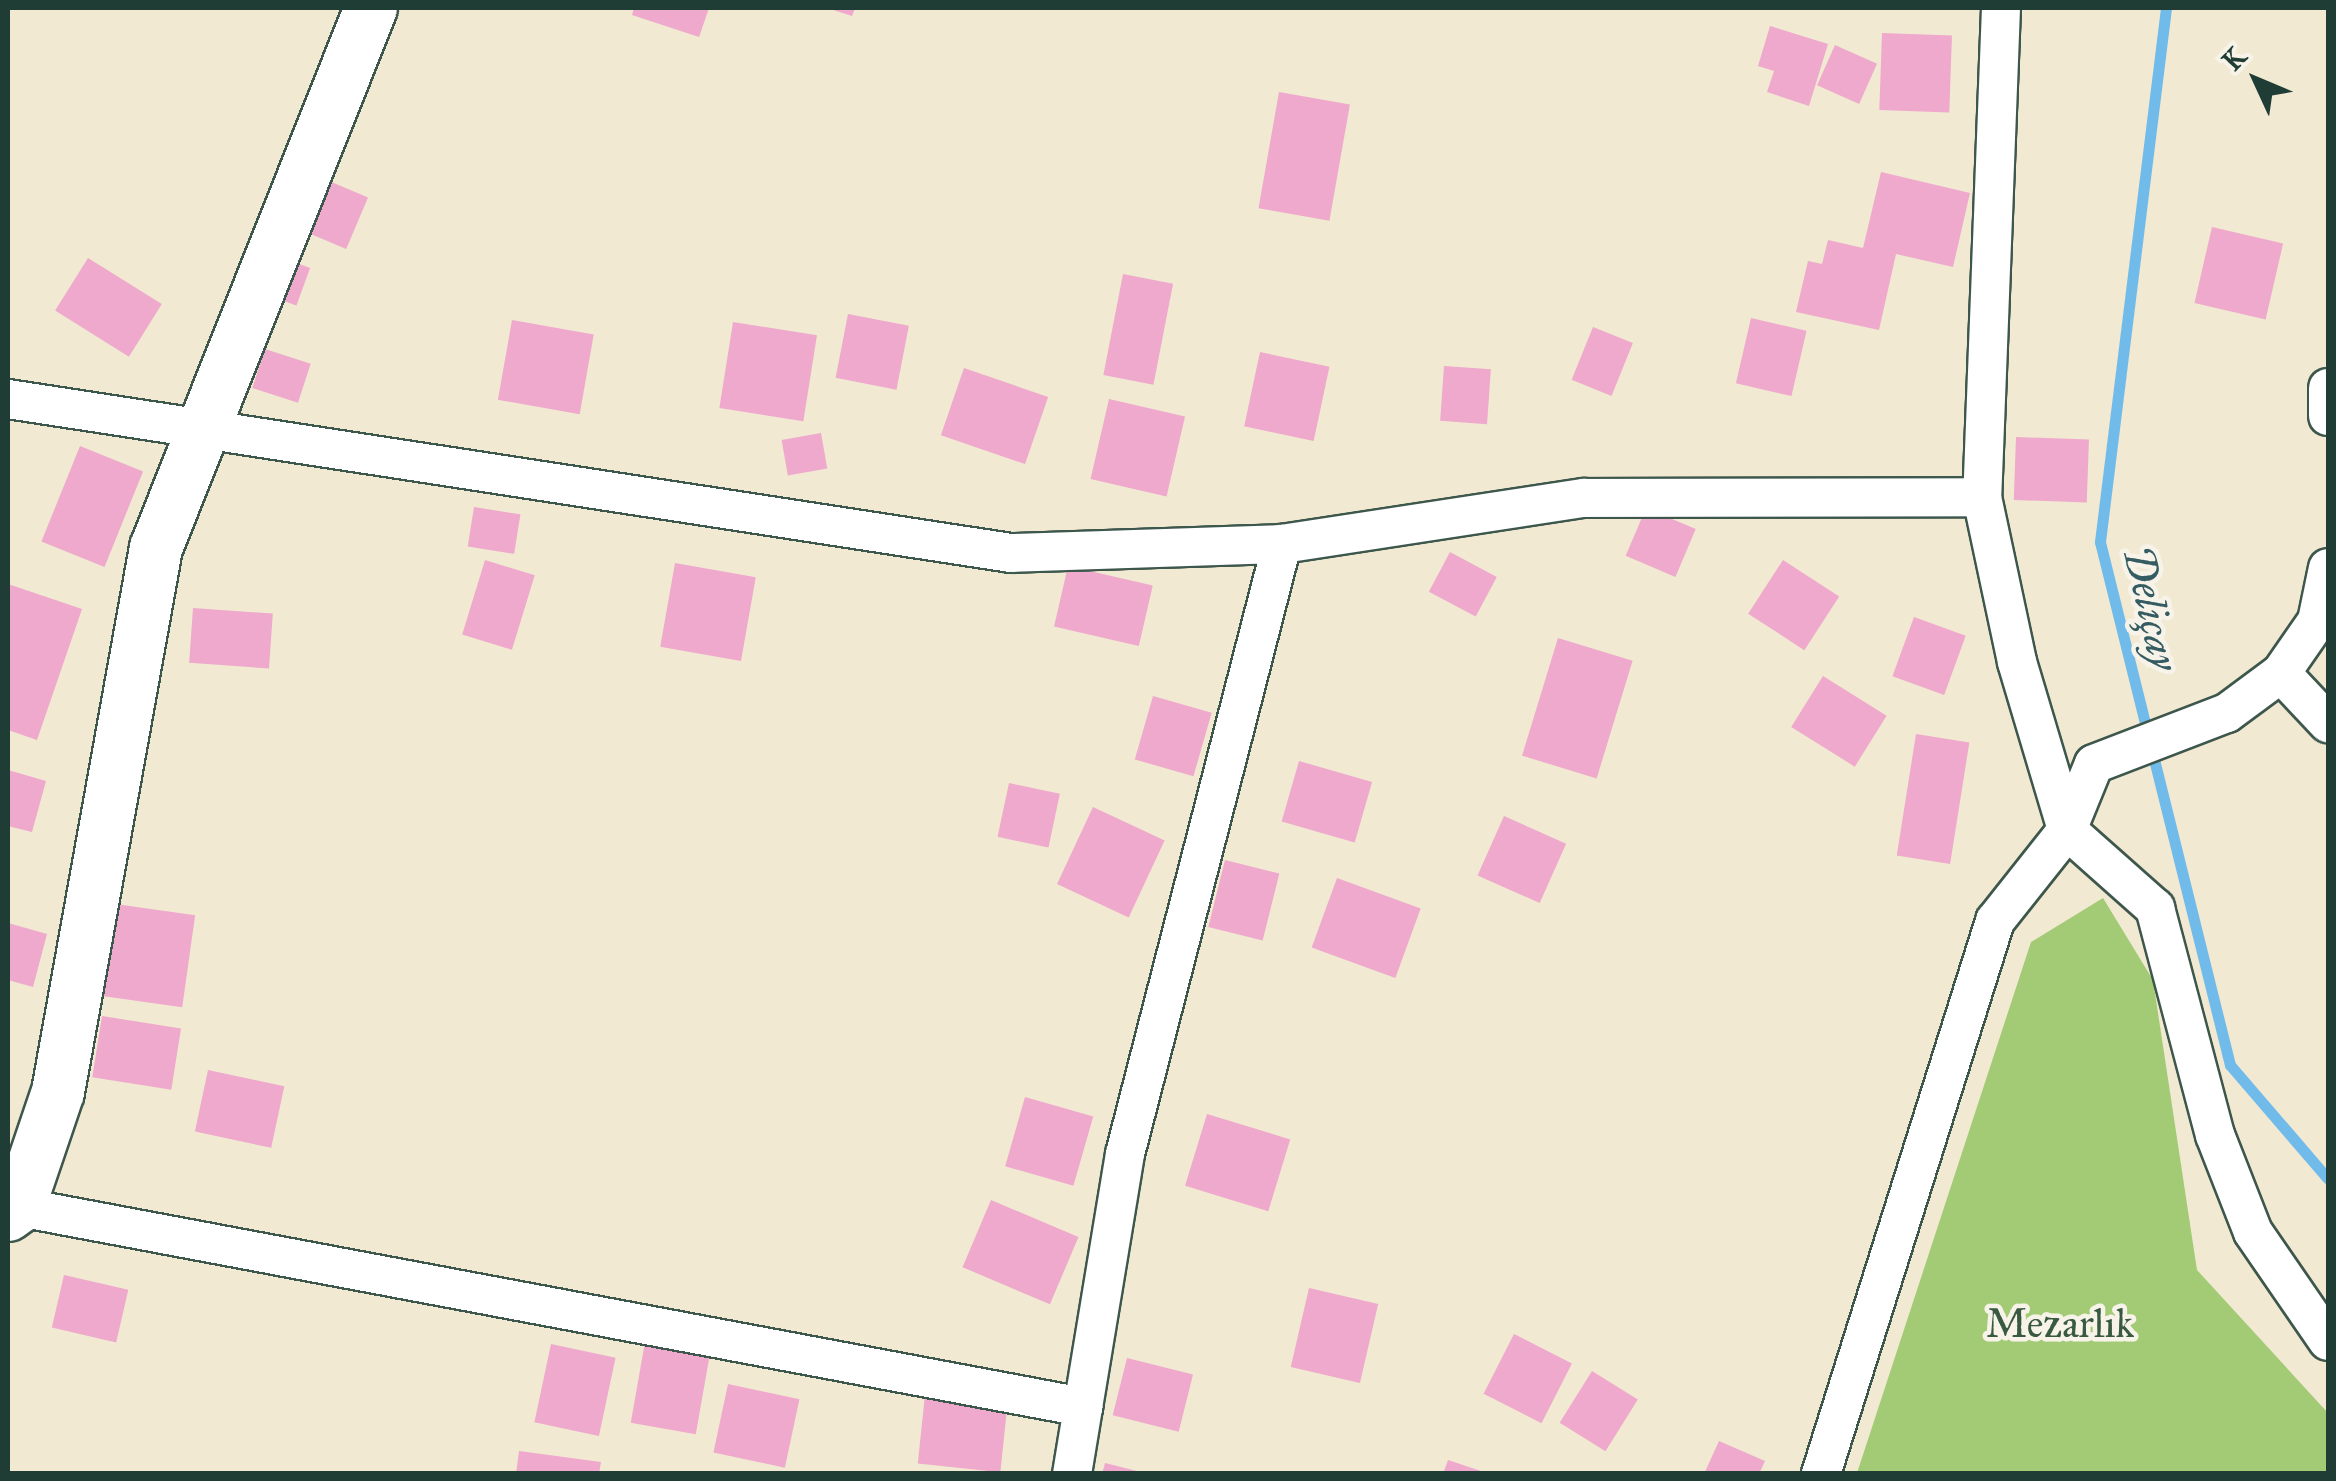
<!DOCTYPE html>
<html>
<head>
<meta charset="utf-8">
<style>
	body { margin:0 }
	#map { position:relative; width:2336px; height:1481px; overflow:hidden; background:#f1e9d2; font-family:"IM FELL Great Primer",serif }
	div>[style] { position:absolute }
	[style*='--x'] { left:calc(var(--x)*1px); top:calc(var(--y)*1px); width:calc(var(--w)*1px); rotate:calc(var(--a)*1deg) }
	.green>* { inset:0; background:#a3cb76 }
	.stream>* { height:11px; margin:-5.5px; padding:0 5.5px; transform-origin:5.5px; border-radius:5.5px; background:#71bbea }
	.building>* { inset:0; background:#eea9cc; transform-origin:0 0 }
	.roads { filter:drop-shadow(2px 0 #3e574c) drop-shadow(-2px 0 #3e574c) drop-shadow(0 2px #3e574c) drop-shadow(0 -2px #3e574c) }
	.street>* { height:38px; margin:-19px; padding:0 19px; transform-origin:19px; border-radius:19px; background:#fff }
	.secondary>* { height:52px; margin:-26px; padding:0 26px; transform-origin:26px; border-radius:26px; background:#fff }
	span { translate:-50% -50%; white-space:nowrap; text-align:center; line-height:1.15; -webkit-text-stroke:9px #f7f3e8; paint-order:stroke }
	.park-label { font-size:40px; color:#395941 }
	.water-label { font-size:42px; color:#345c62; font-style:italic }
	.frame { position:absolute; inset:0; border:10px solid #1f3d34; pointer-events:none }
	.north { position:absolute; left:2206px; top:30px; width:100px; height:100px; -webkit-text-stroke:8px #f7f3e8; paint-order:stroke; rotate:314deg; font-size:28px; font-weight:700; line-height:40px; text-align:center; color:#1f3d34 }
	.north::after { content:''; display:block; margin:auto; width:35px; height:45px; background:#1f3d34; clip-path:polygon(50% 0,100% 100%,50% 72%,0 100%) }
</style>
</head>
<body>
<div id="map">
	<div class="green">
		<div style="clip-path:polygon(2103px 898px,2153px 980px,2197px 1270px,2328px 1413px,2328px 1473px,1857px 1473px,2031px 942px)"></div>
	</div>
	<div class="stream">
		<div style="--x:2166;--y:8;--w:538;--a:97.05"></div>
		<div style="--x:2100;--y:542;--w:539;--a:76.04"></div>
		<div style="--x:2230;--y:1065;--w:150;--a:49.3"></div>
	</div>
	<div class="building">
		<div style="clip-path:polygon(634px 8px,709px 8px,699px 37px,632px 15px)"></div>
		<div style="clip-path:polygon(827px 8px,855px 8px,852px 16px)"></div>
		<div style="clip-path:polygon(1770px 26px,1828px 44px,1809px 106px,1767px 92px,1774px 71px,1758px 66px)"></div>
		<div style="left:1882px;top:33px;width:70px;height:77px;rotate:2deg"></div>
		<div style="left:1835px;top:45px;width:46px;height:44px;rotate:24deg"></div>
		<div style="left:1279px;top:92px;width:72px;height:118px;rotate:10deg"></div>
		<div style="clip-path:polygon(1881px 172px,1970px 193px,1953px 267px,1896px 254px,1879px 330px,1796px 312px,1808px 261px,1822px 264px,1828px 240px,1863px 248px)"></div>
		<div style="left:322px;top:178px;width:50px;height:56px;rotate:23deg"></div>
		<div style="left:2212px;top:227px;width:73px;height:78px;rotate:13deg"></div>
		<div style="left:280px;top:257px;width:32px;height:40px;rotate:20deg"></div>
		<div style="left:88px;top:258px;width:87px;height:62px;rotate:32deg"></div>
		<div style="left:1123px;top:274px;width:51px;height:103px;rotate:11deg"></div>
		<div style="left:848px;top:314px;width:62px;height:65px;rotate:11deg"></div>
		<div style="left:1751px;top:318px;width:57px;height:67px;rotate:13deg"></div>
		<div style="left:512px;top:320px;width:83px;height:81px;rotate:10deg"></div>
		<div style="left:733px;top:322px;width:85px;height:87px;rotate:9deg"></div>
		<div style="left:1593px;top:327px;width:43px;height:57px;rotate:22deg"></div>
		<div style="left:265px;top:349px;width:48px;height:41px;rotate:18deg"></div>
		<div style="left:1260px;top:352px;width:71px;height:76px;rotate:12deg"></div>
		<div style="left:1444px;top:366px;width:47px;height:55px;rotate:4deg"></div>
		<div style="left:964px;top:368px;width:89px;height:71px;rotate:19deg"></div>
		<div style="left:1109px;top:399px;width:78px;height:82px;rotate:13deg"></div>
		<div style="left:821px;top:433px;width:36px;height:40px;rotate:80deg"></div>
		<div style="left:2016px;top:437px;width:73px;height:63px;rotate:2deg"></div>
		<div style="left:80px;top:446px;width:68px;height:103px;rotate:22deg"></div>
		<div style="left:474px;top:507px;width:47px;height:40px;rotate:9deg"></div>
		<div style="left:1646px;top:508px;width:54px;height:52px;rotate:23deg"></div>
		<div style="left:1450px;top:552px;width:53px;height:45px;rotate:28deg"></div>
		<div style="left:485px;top:560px;width:52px;height:78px;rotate:17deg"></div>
		<div style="left:1783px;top:560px;width:67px;height:64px;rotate:33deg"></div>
		<div style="left:675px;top:563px;width:82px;height:85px;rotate:10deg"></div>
		<div style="left:1068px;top:566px;width:87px;height:62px;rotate:13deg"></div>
		<div style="clip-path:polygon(8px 584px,82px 609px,37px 740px,8px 730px)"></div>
		<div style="left:193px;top:608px;width:80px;height:55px;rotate:4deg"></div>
		<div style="left:1914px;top:617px;width:55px;height:63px;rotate:20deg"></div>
		<div style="left:1558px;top:638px;width:78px;height:123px;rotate:17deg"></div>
		<div style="left:1823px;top:676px;width:75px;height:60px;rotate:32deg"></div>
		<div style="left:1153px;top:696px;width:61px;height:66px;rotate:16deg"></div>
		<div style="left:1916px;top:734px;width:54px;height:123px;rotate:9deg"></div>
		<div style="left:1299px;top:761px;width:76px;height:63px;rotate:16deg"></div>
		<div style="clip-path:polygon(8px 770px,46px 781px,32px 832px,8px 826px)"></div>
		<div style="left:1009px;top:783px;width:52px;height:55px;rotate:12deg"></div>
		<div style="left:1093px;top:807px;width:79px;height:85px;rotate:25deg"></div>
		<div style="left:1504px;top:816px;width:68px;height:65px;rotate:24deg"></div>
		<div style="left:1225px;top:860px;width:56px;height:69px;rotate:14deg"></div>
		<div style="left:1337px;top:878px;width:89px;height:74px;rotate:20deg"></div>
		<div style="left:108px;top:903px;width:88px;height:93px;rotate:8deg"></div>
		<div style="clip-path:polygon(8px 923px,47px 934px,33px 987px,8px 980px)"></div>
		<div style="left:102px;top:1016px;width:80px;height:62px;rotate:9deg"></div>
		<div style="left:208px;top:1070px;width:78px;height:63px;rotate:12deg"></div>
		<div style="left:1025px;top:1097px;width:71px;height:72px;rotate:16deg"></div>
		<div style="left:1207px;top:1114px;width:87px;height:75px;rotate:17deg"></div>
		<div style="left:991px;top:1200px;width:95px;height:73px;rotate:23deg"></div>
		<div style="left:64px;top:1275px;width:66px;height:54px;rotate:13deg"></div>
		<div style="left:1309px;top:1288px;width:71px;height:81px;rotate:13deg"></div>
		<div style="left:1514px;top:1334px;width:65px;height:67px;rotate:27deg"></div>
		<div style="left:645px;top:1342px;width:66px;height:82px;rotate:10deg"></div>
		<div style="left:551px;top:1344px;width:66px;height:80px;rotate:12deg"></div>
		<div style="left:1127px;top:1358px;width:68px;height:59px;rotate:14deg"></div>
		<div style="left:1592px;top:1371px;width:54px;height:61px;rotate:32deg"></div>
		<div style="left:728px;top:1384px;width:73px;height:70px;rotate:12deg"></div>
		<div style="left:925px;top:1395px;width:83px;height:69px;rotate:6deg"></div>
		<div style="clip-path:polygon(1719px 1441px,1765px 1461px,1759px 1474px,1704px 1474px)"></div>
		<div style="clip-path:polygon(519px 1451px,601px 1462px,599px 1474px,516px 1474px)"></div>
		<div style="clip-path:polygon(1448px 1460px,1487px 1473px,1487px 1474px,1443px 1474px)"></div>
		<div style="clip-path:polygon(1105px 1463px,1141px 1472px,1141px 1474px,1102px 1474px)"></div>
	</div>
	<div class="roads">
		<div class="street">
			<div style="--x:2001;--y:8;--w:489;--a:92.2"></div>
			<div style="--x:1982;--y:497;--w:169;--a:78"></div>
			<div style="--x:2017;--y:662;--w:175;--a:73.4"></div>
			<div style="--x:2067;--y:830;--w:118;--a:41.6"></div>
			<div style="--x:2155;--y:908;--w:235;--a:75.2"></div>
			<div style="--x:2215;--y:1135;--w:104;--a:68.6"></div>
			<div style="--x:2253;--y:1232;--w:132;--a:55.5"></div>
			<div style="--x:2328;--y:388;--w:28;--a:90"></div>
			<div style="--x:8;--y:399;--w:1015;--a:8.73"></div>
			<div style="--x:1011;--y:553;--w:271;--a:-1.9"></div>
			<div style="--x:1282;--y:544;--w:305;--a:-8.7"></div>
			<div style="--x:1584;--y:498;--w:398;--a:-0.1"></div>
			<div style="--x:2281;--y:673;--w:69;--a:46.8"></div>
			<div style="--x:19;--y:1207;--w:1083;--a:10.65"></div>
			<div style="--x:1072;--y:1474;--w:324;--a:-80.6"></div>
			<div style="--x:1125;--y:1154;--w:630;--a:-75.57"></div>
			<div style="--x:1821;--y:1474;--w:580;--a:-72.53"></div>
			<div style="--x:1995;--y:921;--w:116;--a:-51.6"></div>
			<div style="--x:2067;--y:830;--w:71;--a:-67.8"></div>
			<div style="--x:2094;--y:764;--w:142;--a:-21"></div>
			<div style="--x:2227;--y:713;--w:67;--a:-36.5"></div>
			<div style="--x:2281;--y:673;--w:63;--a:-55.3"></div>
			<div style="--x:2317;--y:621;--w:54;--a:-78.3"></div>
		</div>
		<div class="secondary">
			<div style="--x:8;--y:1215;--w:14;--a:-36"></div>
			<div style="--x:19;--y:1207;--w:121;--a:-71.3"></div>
			<div style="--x:58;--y:1092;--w:553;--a:-79.79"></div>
			<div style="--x:156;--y:548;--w:581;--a:-68.29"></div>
		</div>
	</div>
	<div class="park-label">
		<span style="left:2060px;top:1324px">Mezarlık</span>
	</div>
	<div class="water-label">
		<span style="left:2151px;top:608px;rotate:77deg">Deliçay</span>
	</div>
	<div class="frame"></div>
	<div class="north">K</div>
</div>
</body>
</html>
